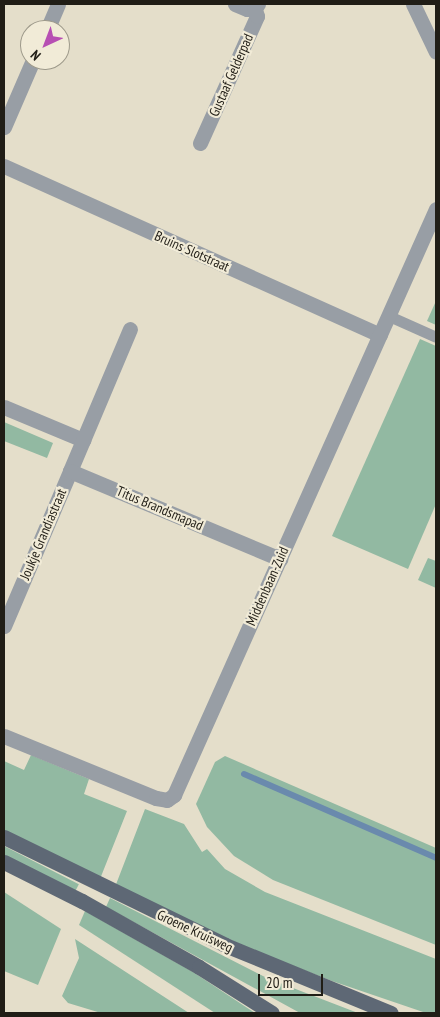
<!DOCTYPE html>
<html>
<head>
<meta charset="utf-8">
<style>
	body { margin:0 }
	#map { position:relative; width:440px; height:1017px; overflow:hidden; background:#e4deca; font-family:"PT Sans Narrow",sans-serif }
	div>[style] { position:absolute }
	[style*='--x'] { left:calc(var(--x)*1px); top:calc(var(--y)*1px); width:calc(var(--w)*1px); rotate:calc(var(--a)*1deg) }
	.green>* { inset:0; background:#92b9a2; transform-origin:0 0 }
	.stream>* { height:6px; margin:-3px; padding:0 3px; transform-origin:3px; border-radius:3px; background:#6a8aad }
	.service>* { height:11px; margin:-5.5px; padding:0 5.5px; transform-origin:5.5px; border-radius:5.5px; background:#989ea5 }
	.pedestrian>* { height:15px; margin:-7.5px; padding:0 7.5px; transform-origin:7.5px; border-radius:7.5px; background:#989ea5 }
	.minor>* { height:15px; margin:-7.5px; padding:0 7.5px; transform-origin:7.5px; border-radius:7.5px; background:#989ea5 }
	.primary>* { height:15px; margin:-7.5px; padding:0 7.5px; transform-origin:7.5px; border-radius:7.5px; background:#5e6875 }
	span { translate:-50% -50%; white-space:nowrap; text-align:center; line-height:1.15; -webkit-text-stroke:4.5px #f1ebd7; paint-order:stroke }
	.street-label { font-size:14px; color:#201d16 }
	.frame { position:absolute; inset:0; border:5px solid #201d16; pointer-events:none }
	.north { position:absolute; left:20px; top:20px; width:50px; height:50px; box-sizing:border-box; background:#f1ebd7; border:1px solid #9d998a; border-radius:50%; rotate:223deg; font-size:14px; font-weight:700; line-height:20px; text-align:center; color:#201d16 }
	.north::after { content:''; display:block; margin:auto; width:18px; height:22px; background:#b74fb3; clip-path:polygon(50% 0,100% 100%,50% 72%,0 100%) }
	.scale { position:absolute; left:258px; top:974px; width:65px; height:22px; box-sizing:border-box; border:2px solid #201d16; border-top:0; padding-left:6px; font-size:15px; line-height:18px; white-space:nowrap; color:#201d16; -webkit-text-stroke:4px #f1ebd7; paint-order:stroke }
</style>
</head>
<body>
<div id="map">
	<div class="green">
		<div style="clip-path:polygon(436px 301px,436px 325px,427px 321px)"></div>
		<div style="clip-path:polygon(420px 339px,436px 346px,436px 504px,408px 569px,332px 536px)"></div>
		<div style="clip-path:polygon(4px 422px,53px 443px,47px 458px,4px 441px)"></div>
		<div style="clip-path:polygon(428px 558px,436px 561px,436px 588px,418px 580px)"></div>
		<div style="clip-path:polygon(31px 755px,89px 779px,84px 794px,127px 811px,100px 879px,4px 832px,4px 761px,24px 770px)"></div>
		<div style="clip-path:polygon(225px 756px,436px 848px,436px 945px,273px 880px,234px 856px,207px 827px,196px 804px,215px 762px)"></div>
		<div style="clip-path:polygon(145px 809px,184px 824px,202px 852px,207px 849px,225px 869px,265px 892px,436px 959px,436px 1013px,426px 1013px,332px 981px,255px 951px,115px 887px)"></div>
		<div style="left:4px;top:846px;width:84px;height:13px;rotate:27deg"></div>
		<div style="clip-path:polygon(4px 892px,61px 929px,38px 985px,4px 971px)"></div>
		<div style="clip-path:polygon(110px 898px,267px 978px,358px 1013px,300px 1013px,106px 907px)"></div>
		<div style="clip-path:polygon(85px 911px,193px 972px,255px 1013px,215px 1013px,79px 925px)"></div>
		<div style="clip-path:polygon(75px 939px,189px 1013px,101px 1013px,68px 1003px,62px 996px,79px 958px)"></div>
	</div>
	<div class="stream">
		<div style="--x:244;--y:774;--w:210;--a:23.6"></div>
	</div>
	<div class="service">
		<div style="--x:389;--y:316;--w:51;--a:24.1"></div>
	</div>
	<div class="pedestrian">
		<div style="--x:235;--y:4;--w:13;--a:23"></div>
		<div style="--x:247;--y:9;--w:12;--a:-24"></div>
		<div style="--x:47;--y:30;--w:28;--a:-67"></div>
		<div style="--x:4;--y:127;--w:73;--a:-66.6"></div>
		<div style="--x:200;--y:143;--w:139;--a:-65.8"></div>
		<div style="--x:257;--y:16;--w:10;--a:-107"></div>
		<div style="--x:4;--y:407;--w:86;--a:22.7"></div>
		<div style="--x:70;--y:471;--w:154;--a:-67.1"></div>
	</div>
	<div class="minor">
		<div style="--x:413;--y:4;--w:53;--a:64.4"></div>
		<div style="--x:4;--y:166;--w:412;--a:24.2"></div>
		<div style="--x:4;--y:626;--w:168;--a:-66.9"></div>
		<div style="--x:70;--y:471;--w:228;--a:22.7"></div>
		<div style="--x:4;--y:736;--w:164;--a:22.2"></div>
		<div style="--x:156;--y:798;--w:11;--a:10"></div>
		<div style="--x:167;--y:800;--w:9;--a:-36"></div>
		<div style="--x:174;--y:795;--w:642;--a:-65.91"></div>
	</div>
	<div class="primary">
		<div style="--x:4;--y:837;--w:246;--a:26"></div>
		<div style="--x:225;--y:945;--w:179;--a:22.3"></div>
		<div style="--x:4;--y:862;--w:87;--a:26.6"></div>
		<div style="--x:82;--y:901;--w:134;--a:29.4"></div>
		<div style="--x:199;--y:967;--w:86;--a:32.2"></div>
	</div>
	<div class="street-label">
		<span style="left:231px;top:75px;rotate:-66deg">Gustaaf Gelderpad</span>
		<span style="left:192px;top:251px;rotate:24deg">Bruins Slotstraat</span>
		<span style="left:160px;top:508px;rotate:23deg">Titus Brandsmapad</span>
		<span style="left:43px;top:534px;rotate:-67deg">Joukje Grandiastraat</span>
		<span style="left:267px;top:586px;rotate:-66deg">Middenbaan-Zuid</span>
		<span style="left:195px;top:931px;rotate:25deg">Groene Kruisweg</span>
	</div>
	<div class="frame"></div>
	<div class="north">N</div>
	<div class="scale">20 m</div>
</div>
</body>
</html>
